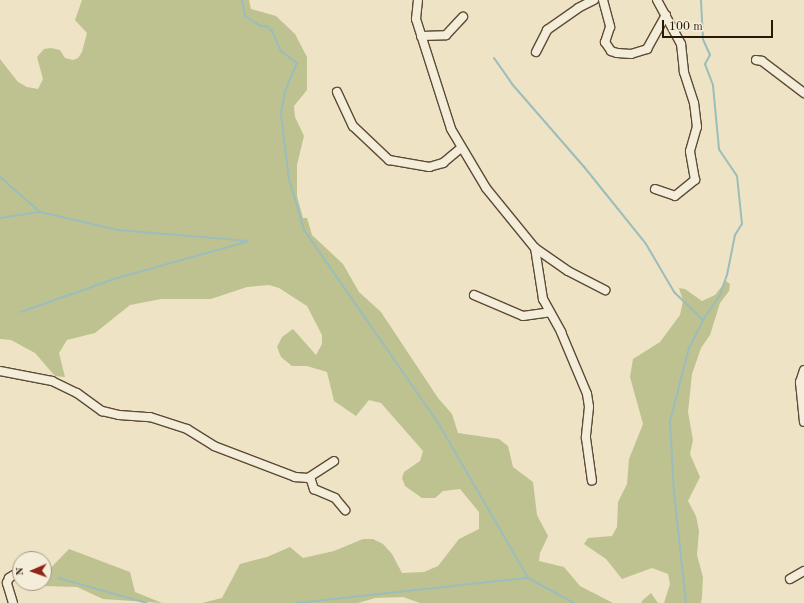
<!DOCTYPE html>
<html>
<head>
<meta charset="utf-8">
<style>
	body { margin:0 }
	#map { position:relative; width:804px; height:603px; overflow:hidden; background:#eee3c4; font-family:"Old Standard TT",serif }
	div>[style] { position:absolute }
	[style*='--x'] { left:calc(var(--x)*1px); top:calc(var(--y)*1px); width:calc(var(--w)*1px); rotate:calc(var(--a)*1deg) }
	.green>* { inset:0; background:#bec290 }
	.stream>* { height:2px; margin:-1px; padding:0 1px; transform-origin:1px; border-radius:1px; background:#9bbdbb }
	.roads { filter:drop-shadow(1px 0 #5c4a36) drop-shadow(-1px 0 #5c4a36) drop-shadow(0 1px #5c4a36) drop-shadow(0 -1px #5c4a36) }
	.minor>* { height:8px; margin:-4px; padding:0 4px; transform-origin:4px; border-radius:4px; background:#f4edd9 }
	span { translate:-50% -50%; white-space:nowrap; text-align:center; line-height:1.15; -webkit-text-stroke:3.5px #f4edd9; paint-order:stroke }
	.north { position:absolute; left:12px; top:551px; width:40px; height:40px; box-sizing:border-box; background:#f4edd9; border:1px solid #a49785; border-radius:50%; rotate:268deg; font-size:11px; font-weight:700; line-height:16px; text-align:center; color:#2b1707 }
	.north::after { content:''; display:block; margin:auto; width:14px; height:18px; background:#8f2418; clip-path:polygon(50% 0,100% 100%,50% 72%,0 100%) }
	.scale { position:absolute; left:662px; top:20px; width:111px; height:18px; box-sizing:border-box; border:2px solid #2b1707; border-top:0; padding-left:5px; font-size:12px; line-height:14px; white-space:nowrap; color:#2b1707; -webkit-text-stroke:3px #f4edd9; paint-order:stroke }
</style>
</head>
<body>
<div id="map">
	<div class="green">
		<div style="clip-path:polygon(82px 0,249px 0,251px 9px,276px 16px,295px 34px,307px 57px,307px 90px,294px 106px,295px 117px,304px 136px,297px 165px,297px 196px,303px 218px,307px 218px,312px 235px,343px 264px,359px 292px,381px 312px,438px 398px,452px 414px,458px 433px,499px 439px,508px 446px,513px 467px,533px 482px,537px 515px,548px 536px,540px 553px,539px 561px,564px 567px,580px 586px,613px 603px,420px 603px,403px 597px,375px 598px,358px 603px,202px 603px,222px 598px,240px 564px,267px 557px,290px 547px,303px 558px,334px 551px,363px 539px,373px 539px,383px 544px,392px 554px,402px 573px,424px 572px,438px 566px,459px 539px,479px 529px,479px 512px,460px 489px,443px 491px,435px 498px,422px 498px,405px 486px,402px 478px,404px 472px,420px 461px,423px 451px,381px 403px,369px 400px,356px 416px,334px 401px,327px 372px,307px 366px,292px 366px,281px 357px,277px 347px,282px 337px,293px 329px,316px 355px,322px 344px,322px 335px,307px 306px,279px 288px,269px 285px,247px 287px,211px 299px,161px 299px,130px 305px,95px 333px,67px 340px,59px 353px,65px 377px,55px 376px,35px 353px,11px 340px,0 339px,0 59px,18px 82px,27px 87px,38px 89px,43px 79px,37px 57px,44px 49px,51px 48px,60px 50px,65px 58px,73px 60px,78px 58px,82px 52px,87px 33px,75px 20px)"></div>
		<div style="clip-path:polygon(726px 281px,730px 284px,729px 291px,720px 303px,710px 335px,701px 348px,692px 374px,688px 412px,693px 440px,690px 454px,700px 477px,688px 501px,696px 516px,699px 531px,697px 555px,703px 577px,702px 596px,701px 603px,664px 603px,670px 584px,668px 574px,652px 568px,622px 579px,606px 559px,584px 544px,588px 538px,612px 536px,617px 527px,618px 502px,627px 484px,629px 459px,643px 424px,630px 377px,633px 359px,660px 342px,680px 315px,683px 301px,679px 288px,685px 289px,702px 301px,715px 295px)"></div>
		<div style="clip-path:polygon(69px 549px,130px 572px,135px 592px,162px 603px,103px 599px,77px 587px,42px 586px,41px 583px,44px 583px,44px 575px)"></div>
		<div style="clip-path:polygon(651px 593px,658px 603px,641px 603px,643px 600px)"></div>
	</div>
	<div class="stream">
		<div style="--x:242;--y:0;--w:16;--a:79"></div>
		<div style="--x:245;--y:16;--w:19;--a:32"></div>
		<div style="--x:261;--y:26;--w:5;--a:0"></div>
		<div style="--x:266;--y:26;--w:8;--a:40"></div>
		<div style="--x:272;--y:31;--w:22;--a:66"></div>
		<div style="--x:281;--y:51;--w:20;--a:37"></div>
		<div style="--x:297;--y:63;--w:30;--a:113"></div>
		<div style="--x:285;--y:91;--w:23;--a:100"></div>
		<div style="--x:281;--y:114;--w:65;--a:83"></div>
		<div style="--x:289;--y:179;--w:53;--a:73.6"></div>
		<div style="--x:304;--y:230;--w:239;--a:55.2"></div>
		<div style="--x:440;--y:426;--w:176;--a:59.9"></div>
		<div style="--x:528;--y:578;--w:52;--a:28.5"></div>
		<div style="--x:494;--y:58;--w:32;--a:55"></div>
		<div style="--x:512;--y:84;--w:111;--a:49"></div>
		<div style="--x:585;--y:168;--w:97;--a:51.2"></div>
		<div style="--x:646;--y:244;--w:56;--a:59.7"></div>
		<div style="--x:674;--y:292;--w:40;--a:44"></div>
		<div style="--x:0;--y:177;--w:53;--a:41.2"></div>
		<div style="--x:0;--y:218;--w:40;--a:-8.5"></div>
		<div style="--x:40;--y:212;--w:80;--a:13"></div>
		<div style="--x:118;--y:230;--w:130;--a:4.8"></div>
		<div style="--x:21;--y:312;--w:99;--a:-19.5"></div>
		<div style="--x:114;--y:279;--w:137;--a:-15.7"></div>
		<div style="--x:58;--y:578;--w:92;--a:15.7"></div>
		<div style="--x:297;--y:603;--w:232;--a:-6.2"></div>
		<div style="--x:686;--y:603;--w:111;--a:-96.2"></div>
		<div style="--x:674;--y:493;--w:72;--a:-93.2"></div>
		<div style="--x:670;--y:421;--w:75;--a:-75.4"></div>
		<div style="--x:689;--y:348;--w:31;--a:-63"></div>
		<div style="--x:703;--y:320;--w:30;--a:-56"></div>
		<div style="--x:720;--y:295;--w:21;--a:-71"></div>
		<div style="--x:727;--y:275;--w:41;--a:-78.7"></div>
		<div style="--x:735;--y:235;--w:13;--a:-58"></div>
		<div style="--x:742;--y:224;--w:48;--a:-95.9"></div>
		<div style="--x:737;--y:176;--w:32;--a:-124"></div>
		<div style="--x:719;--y:149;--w:64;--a:-95.4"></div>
		<div style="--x:713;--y:85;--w:22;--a:-111"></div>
		<div style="--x:705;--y:64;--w:10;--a:-61"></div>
		<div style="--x:710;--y:55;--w:17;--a:-114"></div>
		<div style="--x:703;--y:39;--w:39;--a:-93"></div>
	</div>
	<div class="roads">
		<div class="minor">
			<div style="--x:418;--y:0;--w:19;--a:96"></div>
			<div style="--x:416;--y:19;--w:115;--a:72.3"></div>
			<div style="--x:451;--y:129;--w:69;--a:59.3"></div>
			<div style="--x:486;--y:188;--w:77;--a:50.8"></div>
			<div style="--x:535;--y:248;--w:52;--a:81.1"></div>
			<div style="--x:543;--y:299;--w:38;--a:61"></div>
			<div style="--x:561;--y:332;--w:67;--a:67.2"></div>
			<div style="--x:587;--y:394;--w:13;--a:81"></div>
			<div style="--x:589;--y:407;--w:31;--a:96"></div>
			<div style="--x:586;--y:438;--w:43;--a:82.1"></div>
			<div style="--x:603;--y:0;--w:28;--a:75"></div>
			<div style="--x:610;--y:27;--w:16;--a:108"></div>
			<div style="--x:605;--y:42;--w:11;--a:56"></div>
			<div style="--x:611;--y:51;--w:6;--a:18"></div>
			<div style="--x:617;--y:53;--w:14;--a:4"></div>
			<div style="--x:631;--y:54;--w:17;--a:-17"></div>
			<div style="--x:647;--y:49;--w:39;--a:-61"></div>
			<div style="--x:421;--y:36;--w:25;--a:-2"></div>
			<div style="--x:446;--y:35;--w:25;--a:-47"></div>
			<div style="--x:536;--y:52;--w:25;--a:-63"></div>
			<div style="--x:547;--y:30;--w:38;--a:-35"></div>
			<div style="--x:578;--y:8;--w:18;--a:-27"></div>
			<div style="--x:756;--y:60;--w:6;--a:9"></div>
			<div style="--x:762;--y:61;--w:53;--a:37.3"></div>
			<div style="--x:337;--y:92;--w:38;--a:65"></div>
			<div style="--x:353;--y:126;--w:50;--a:43.4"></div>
			<div style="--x:389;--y:160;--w:41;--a:9.9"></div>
			<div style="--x:429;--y:167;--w:15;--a:-16"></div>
			<div style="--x:443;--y:163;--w:23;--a:-40"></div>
			<div style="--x:655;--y:189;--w:21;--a:19"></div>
			<div style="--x:675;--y:196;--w:26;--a:-39"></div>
			<div style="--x:695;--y:180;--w:29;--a:-100"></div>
			<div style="--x:690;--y:151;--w:25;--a:-74"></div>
			<div style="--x:697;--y:127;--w:24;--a:-97"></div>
			<div style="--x:694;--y:103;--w:33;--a:-108"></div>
			<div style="--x:684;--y:72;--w:28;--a:-96"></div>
			<div style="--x:681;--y:44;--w:50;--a:-118.6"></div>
			<div style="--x:535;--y:248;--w:40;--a:34.9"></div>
			<div style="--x:568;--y:271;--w:42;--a:27.2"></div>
			<div style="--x:474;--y:295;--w:53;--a:23.2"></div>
			<div style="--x:523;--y:316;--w:27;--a:-8"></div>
			<div style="--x:804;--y:370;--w:13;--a:108"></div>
			<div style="--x:800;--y:382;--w:40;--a:84.3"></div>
			<div style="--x:0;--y:371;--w:53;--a:10.9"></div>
			<div style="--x:52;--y:381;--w:28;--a:26"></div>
			<div style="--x:77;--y:393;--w:31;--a:36"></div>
			<div style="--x:102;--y:411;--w:17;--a:13"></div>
			<div style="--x:119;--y:415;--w:31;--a:4"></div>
			<div style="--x:150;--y:417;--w:39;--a:18"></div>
			<div style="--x:187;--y:429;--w:32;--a:32"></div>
			<div style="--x:214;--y:446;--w:87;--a:20.9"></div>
			<div style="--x:295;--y:477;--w:13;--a:4"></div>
			<div style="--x:308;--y:478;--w:31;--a:-33"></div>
			<div style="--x:310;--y:477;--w:13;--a:72"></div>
			<div style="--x:314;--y:489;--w:23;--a:23"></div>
			<div style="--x:335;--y:498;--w:16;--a:50"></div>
			<div style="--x:790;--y:579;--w:16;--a:-30"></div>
			<div style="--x:13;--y:603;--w:21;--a:-107"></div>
			<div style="--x:7;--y:583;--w:5;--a:-68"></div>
			<div style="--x:9;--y:578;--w:13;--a:-32"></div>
		</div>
	</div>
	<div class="north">N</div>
	<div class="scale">100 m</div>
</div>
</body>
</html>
